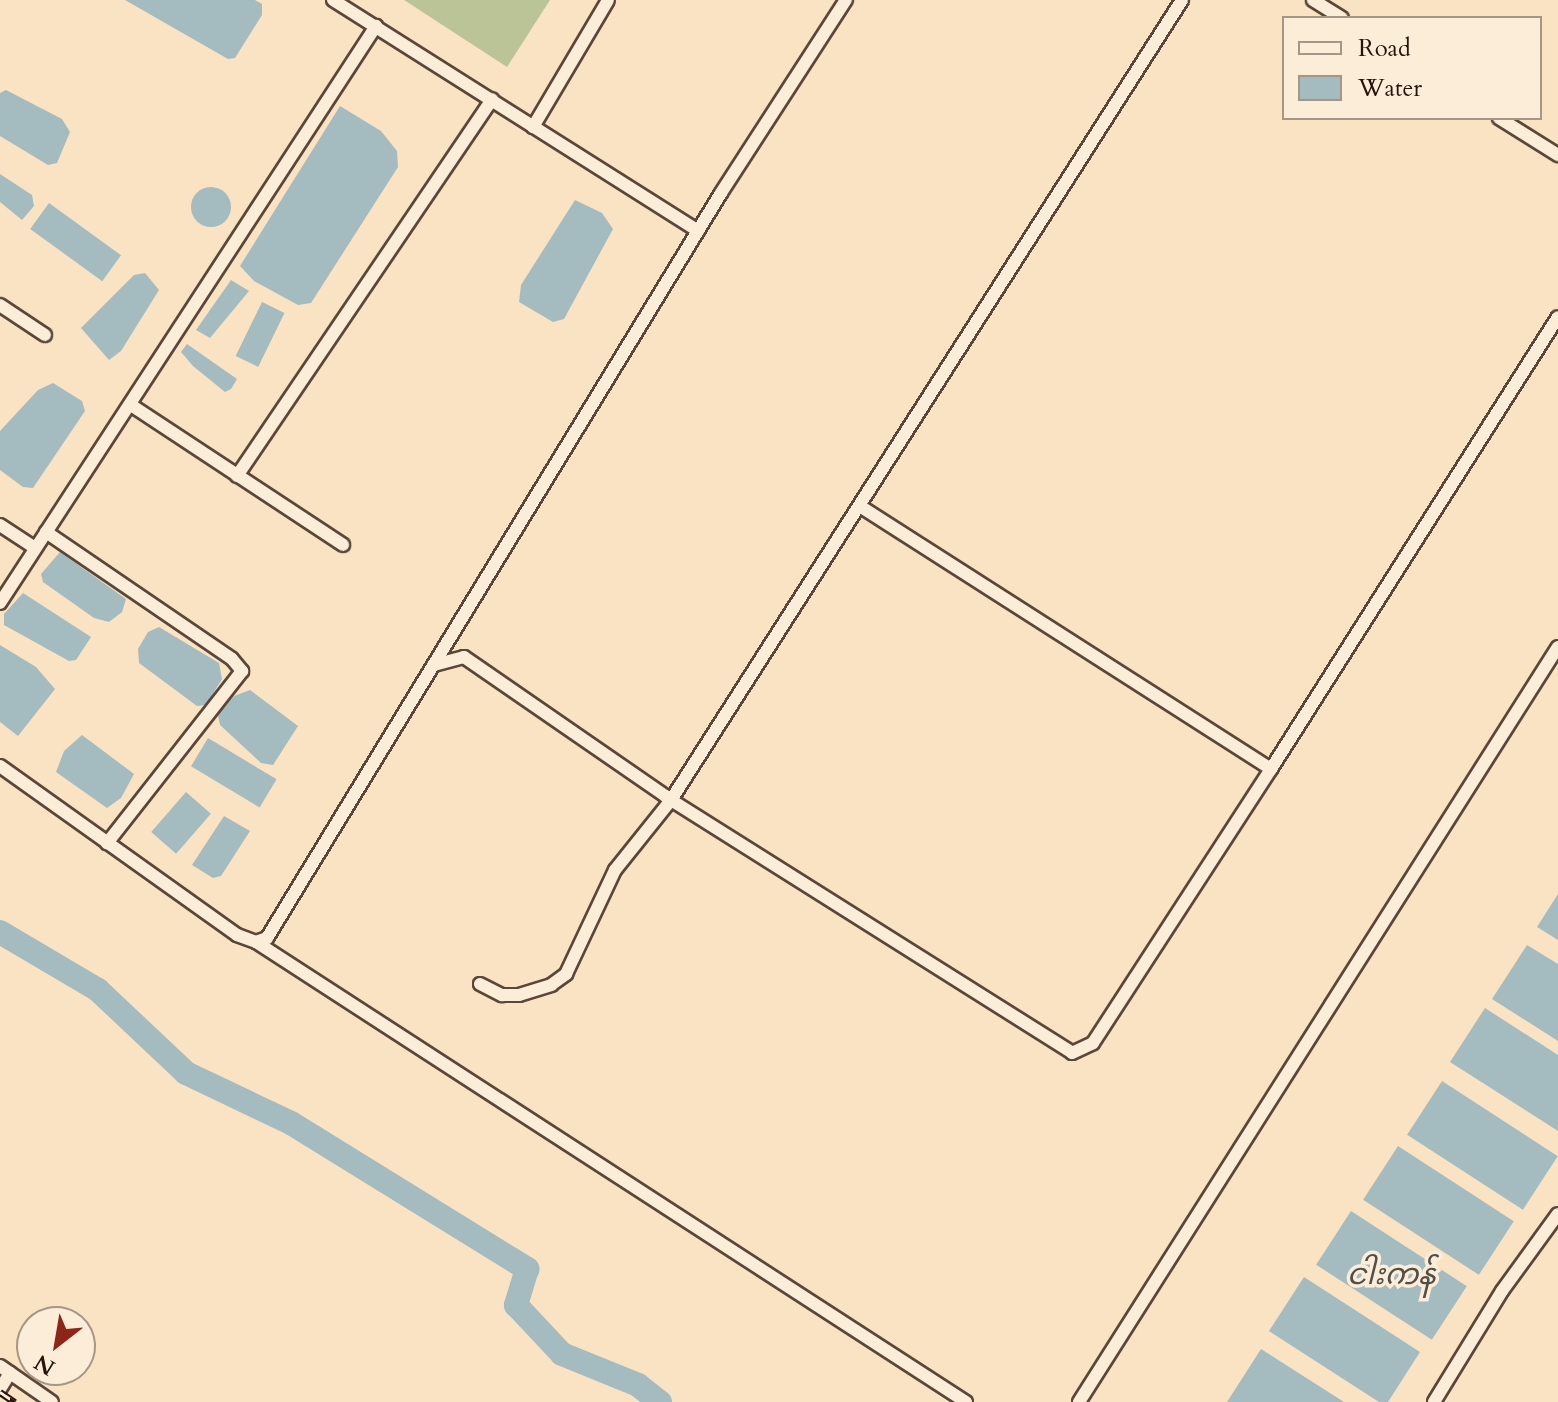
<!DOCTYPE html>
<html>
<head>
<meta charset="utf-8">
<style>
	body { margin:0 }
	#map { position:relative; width:1558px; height:1402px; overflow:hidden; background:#fae3c3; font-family:Cardo,"Noto Sans Myanmar",serif }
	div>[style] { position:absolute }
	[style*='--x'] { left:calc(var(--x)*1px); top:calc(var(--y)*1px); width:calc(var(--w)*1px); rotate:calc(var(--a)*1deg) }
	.green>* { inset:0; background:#bbc496 }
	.water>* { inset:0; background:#a4bbbf; transform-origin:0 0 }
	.round { border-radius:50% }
	.river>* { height:24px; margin:-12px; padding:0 12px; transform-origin:12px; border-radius:12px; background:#a4bbbf }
	.roads { filter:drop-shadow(2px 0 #5b4739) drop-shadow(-2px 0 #5b4739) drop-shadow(0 2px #5b4739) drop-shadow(0 -2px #5b4739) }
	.minor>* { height:12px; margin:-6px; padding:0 6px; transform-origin:6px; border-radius:6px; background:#fcedd8 }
	.rail>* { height:7px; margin-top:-3.5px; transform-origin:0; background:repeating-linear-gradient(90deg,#fcedd8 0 12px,#26130b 0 24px); box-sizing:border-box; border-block:2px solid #26130b }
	span { translate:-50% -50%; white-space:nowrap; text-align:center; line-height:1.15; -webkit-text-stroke:7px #fcedd8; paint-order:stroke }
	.water-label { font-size:30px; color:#524e4a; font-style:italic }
	.legend { position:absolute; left:1282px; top:16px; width:260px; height:104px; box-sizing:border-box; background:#fcedd8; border:2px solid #a69686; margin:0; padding:10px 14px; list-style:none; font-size:24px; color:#26130b }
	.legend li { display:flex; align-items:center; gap:16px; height:40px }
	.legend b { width:40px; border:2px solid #a69686 }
	.north { position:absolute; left:16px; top:1306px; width:80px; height:80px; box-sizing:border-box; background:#fcedd8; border:2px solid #a69686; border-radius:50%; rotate:211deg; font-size:22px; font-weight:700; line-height:32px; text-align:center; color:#26130b }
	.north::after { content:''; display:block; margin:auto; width:28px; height:36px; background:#8f2418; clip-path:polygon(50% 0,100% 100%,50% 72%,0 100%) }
</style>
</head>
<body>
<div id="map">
	<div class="green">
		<div style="clip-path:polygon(404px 0,550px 0,507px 67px)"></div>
	</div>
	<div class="water">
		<div style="clip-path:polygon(125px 0,255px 0,262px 4px,262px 15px,235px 58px,228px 59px)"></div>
		<div style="clip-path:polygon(6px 90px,62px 119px,70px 132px,57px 163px,48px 165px,0 136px,0 93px)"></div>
		<div style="clip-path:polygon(340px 106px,381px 131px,397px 151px,398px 167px,311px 303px,298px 305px,254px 281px,240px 266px)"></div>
		<div style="clip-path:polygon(0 174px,32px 195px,34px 206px,22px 220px,0 202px)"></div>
		<div class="round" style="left:191px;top:187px;width:40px;height:40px"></div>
		<div style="clip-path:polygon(575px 200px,602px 213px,613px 229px,564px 319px,553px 322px,519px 302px,521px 285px)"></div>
		<div style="left:49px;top:203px;width:89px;height:32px;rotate:36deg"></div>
		<div style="clip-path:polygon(145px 273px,159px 290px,121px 351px,109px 360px,81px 328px,134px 275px)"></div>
		<div style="clip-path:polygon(231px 280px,249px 291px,210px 338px,196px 330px)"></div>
		<div style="left:262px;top:302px;width:25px;height:60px;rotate:26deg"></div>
		<div style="clip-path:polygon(187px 344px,237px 379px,231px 389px,225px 392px,193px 366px,181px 352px)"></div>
		<div style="clip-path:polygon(53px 383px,82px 401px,85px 411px,33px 488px,23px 487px,0 470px,0 431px,38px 390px)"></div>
		<div style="clip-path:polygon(60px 552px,126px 599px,122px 612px,109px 622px,94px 618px,43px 582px,41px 574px)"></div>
		<div style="clip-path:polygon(23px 593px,91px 637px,76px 660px,69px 661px,4px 625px,4px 614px)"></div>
		<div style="clip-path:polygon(159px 627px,219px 663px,222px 679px,206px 705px,197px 706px,139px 663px,138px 649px,148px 632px)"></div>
		<div style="clip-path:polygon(0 645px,36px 667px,55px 689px,18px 736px,0 722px)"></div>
		<div style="clip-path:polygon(250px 690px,298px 726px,273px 765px,261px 763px,220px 725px,218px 715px,234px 696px)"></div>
		<div style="clip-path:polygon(82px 735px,134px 774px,121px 798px,107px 808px,56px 772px,64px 751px)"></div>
		<div style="left:208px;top:738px;width:80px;height:33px;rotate:31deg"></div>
		<div style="left:186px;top:792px;width:33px;height:53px;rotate:41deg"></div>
		<div style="clip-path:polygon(224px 816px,250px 831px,221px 876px,213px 878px,192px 865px)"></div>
		<div style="clip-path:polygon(1558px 894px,1558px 940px,1537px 927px)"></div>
		<div style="clip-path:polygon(1527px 945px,1558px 964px,1558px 1041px,1492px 999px)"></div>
		<div style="clip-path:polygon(1485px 1008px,1558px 1055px,1558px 1131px,1450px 1062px)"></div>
		<div style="left:1442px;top:1081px;width:138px;height:64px;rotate:33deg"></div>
		<div style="left:1398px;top:1146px;width:138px;height:64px;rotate:33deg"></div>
		<div style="left:1351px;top:1211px;width:138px;height:64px;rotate:33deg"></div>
		<div style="clip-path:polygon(1304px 1277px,1420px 1352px,1388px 1402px,1379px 1402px,1269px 1331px)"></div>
		<div style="clip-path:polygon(1261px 1349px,1344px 1402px,1227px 1402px)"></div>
	</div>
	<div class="river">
		<div style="--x:0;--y:932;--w:114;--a:30.6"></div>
		<div style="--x:98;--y:990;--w:121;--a:43.3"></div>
		<div style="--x:186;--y:1073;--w:116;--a:25.5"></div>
		<div style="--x:291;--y:1123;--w:278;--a:31.7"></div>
		<div style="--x:527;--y:1269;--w:38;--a:107"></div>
		<div style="--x:516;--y:1305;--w:67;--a:46.8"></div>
		<div style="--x:562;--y:1354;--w:82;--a:22.2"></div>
		<div style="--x:638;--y:1385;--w:28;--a:38"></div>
	</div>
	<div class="roads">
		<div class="minor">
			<div style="--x:333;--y:0;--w:432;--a:32.3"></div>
			<div style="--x:1313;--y:0;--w:34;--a:32"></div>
			<div style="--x:1499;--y:118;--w:70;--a:32.1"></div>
			<div style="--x:533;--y:127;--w:147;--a:-59.4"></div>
			<div style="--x:0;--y:305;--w:54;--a:33.7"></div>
			<div style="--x:131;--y:405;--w:254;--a:33.4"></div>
			<div style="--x:237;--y:476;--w:455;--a:-55.9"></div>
			<div style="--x:0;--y:525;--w:42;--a:33.3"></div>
			<div style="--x:46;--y:532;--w:225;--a:34.3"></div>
			<div style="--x:232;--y:659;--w:16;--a:50"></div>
			<div style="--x:242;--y:671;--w:219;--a:128.1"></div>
			<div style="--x:0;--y:603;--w:689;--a:-56.91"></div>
			<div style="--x:434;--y:665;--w:31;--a:-15"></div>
			<div style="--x:464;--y:657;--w:252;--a:34.6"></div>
			<div style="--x:671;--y:800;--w:949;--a:-57.43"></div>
			<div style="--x:0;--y:766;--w:291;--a:35.5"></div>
			<div style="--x:237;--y:935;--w:20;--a:20"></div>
			<div style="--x:256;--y:942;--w:12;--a:-20"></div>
			<div style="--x:267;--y:938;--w:872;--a:-58.64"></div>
			<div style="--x:721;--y:193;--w:230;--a:-57.1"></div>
			<div style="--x:1271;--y:769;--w:535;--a:-57.59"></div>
			<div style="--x:671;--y:800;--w:474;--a:32.2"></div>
			<div style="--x:1072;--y:1053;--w:23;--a:-25"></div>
			<div style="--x:1093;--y:1043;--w:327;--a:-57"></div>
			<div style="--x:1271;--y:769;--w:488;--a:-147.4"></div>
			<div style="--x:256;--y:942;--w:846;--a:32.94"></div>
			<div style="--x:480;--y:984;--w:25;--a:27"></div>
			<div style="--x:502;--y:995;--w:17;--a:0"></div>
			<div style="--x:519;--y:995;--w:34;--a:-17"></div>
			<div style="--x:551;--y:985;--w:19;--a:-36"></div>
			<div style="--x:566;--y:974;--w:115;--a:-64.8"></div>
			<div style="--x:615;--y:870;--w:90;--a:-51.3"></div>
			<div style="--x:671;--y:800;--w:7;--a:-146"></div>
			<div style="--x:0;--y:1366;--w:63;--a:34.7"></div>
			<div style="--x:0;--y:1389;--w:19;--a:-58"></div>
			<div style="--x:1079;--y:1402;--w:894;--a:-57.61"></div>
			<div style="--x:1434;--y:1402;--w:130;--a:-58.5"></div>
			<div style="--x:1502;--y:1291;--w:95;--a:-54"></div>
		</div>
	</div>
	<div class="rail">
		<div style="--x:0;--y:1392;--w:18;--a:34"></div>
	</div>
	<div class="water-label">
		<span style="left:1391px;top:1275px">ငါးကန်</span>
	</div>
	<ul class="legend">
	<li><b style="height:10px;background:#fcedd8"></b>Road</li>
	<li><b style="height:22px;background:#a4bbbf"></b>Water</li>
	</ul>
	<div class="north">N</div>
</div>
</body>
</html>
